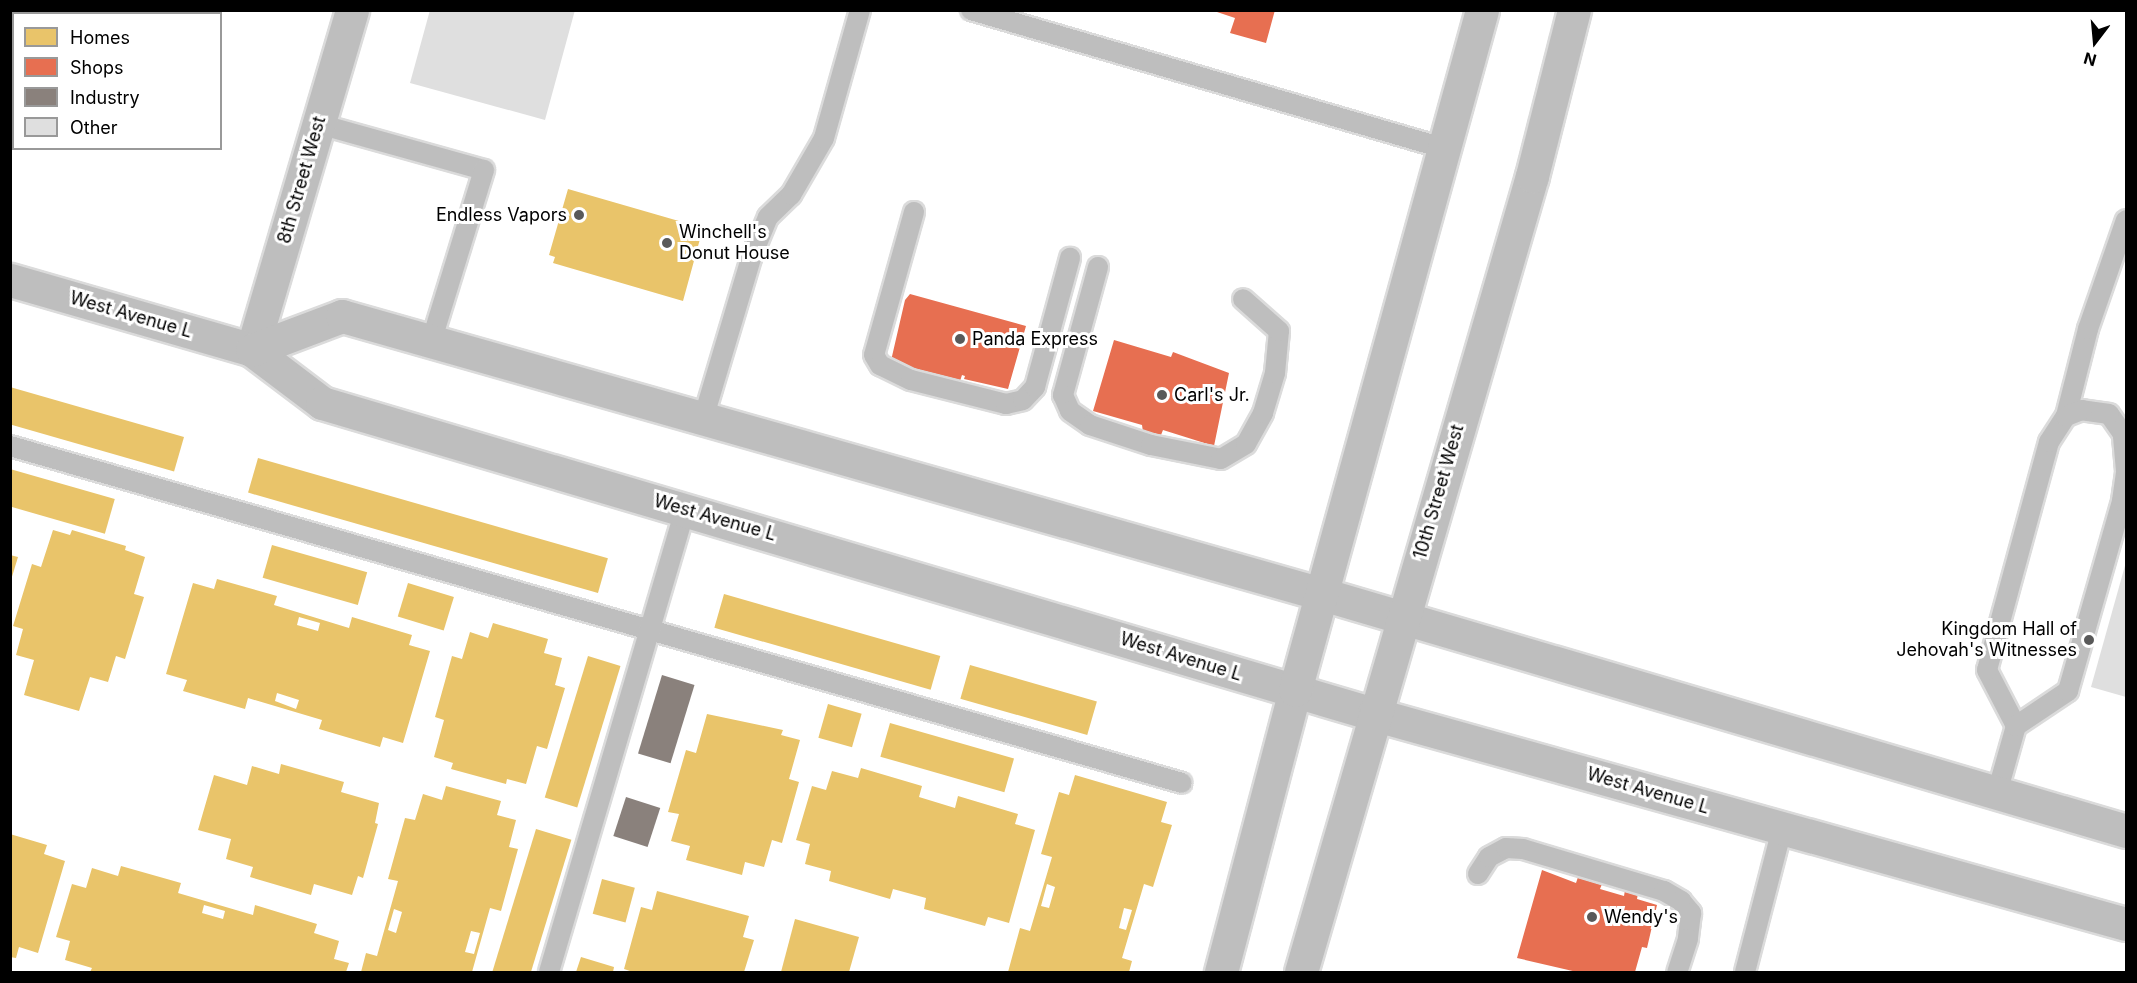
<!DOCTYPE html>
<html>
<head>
<meta charset="utf-8">
<style>
	body { margin:0 }
	#map { position:relative; width:2137px; height:983px; overflow:hidden; background:#fff; font-family:Inter,sans-serif }
	div>[style] { position:absolute }
	[style*='--x'] { left:calc(var(--x)*1px); top:calc(var(--y)*1px); width:calc(var(--w)*1px); rotate:calc(var(--a)*1deg) }
	.homes>* { inset:0; background:#e9c46a; transform-origin:0 0 }
	.shops>* { inset:0; background:#e76f51 }
	.industry>* { inset:0; background:#8a817c; transform-origin:0 0 }
	.building>* { inset:0; background:#dfdfdf }
	.roads { filter:drop-shadow(2px 0 #dbdbdb) drop-shadow(-2px 0 #dbdbdb) drop-shadow(0 2px #dbdbdb) drop-shadow(0 -2px #dbdbdb) }
	.service>* { height:20px; margin:-10px; padding:0 10px; transform-origin:10px; border-radius:10px; background:#bebebe }
	.minor>* { height:33px; margin:-16.5px; padding:0 16.5px; transform-origin:16.5px; border-radius:16.5px; background:#bebebe }
	.primary>* { height:33px; margin:-16.5px; padding:0 16.5px; transform-origin:16.5px; border-radius:16.5px; background:#bebebe }
	.dots>* { width:16px; height:16px; translate:-50% -50%; box-sizing:border-box; border:3px solid #fff; border-radius:50% }
	span { translate:-50% -50%; white-space:nowrap; text-align:center; line-height:1.15; -webkit-text-stroke:6px #fff; paint-order:stroke }
	.street-label { font-size:18px; color:#000 }
	.poi-label { font-size:18px; color:#000 }
	.right { translate:-100% -50%; text-align:right }
	.left { translate:0 -50%; text-align:left }
	.frame { position:absolute; inset:0; border:12px solid #000; pointer-events:none }
	.legend { position:absolute; left:12px; top:12px; width:210px; height:138px; box-sizing:border-box; background:#fff; border:2px solid #999; margin:0; padding:8px 10px; list-style:none; font-size:18px; color:#000 }
	.legend li { display:flex; align-items:center; gap:12px; height:30px }
	.legend b { width:30px; border:2px solid #999 }
	.north { position:absolute; left:2065px; top:12px; width:60px; height:60px; -webkit-text-stroke:4px #fff; paint-order:stroke; rotate:196deg; font-size:16px; font-weight:700; line-height:24px; text-align:center; color:#000 }
	.north::after { content:''; display:block; margin:auto; width:21px; height:27px; background:#000; clip-path:polygon(50% 0,100% 100%,50% 72%,0 100%) }
</style>
</head>
<body>
<div id="map">
	<div class="homes">
		<div style="clip-path:polygon(568px 189px,703px 228px,683px 301px,553px 263px,555px 257px,549px 255px)"></div>
		<div style="left:10px;top:387px;width:181px;height:36px;rotate:16deg"></div>
		<div style="left:258px;top:458px;width:364px;height:36px;rotate:16deg"></div>
		<div style="left:10px;top:469px;width:109px;height:36px;rotate:16deg"></div>
		<div style="clip-path:polygon(53px 530px,70px 535px,72px 530px,126px 546px,125px 550px,145px 557px,134px 594px,144px 597px,125px 659px,116px 656px,108px 682px,90px 677px,79px 711px,24px 695px,34px 660px,16px 655px,23px 629px,13px 626px,32px 564px,41px 567px)"></div>
		<div style="left:272px;top:545px;width:99px;height:34px;rotate:16deg"></div>
		<div style="clip-path:polygon(10px 555px,18px 557px,11px 580px,10px 580px)"></div>
		<div style="clip-path:polygon(evenodd,217px 579px,277px 596px,274px 605px,349px 628px,352px 617px,412px 635px,409px 645px,430px 651px,403px 743px,383px 737px,380px 747px,319px 729px,322px 720px,248px 698px,245px 709px,183px 691px,187px 680px,166px 674px,193px 583px,214px 589px,217px 579px,299px 617px,320px 623px,318px 631px,297px 625px,299px 617px,217px 579px,277px 693px,299px 700px,296px 709px,275px 701px,277px 693px)"></div>
		<div style="left:408px;top:583px;width:48px;height:35px;rotate:17deg"></div>
		<div style="left:724px;top:594px;width:225px;height:35px;rotate:16deg"></div>
		<div style="clip-path:polygon(493px 623px,548px 639px,544px 653px,562px 658px,555px 685px,565px 688px,547px 749px,537px 746px,526px 784px,507px 779px,506px 784px,451px 769px,453px 763px,434px 757px,444px 720px,435px 717px,452px 656px,462px 659px,470px 632px,488px 638px)"></div>
		<div style="left:588px;top:656px;width:34px;height:148px;rotate:17deg"></div>
		<div style="left:970px;top:665px;width:132px;height:35px;rotate:16deg"></div>
		<div style="left:828px;top:704px;width:35px;height:35px;rotate:16deg"></div>
		<div style="clip-path:polygon(707px 714px,783px 730px,781px 735px,800px 740px,789px 779px,799px 782px,782px 843px,772px 840px,764px 867px,745px 862px,742px 875px,686px 860px,690px 846px,671px 841px,679px 814px,668px 812px,686px 750px,696px 753px)"></div>
		<div style="left:890px;top:723px;width:129px;height:35px;rotate:16deg"></div>
		<div style="clip-path:polygon(281px 764px,344px 782px,341px 792px,379px 803px,375px 823px,378px 824px,363px 878px,358px 876px,352px 895px,314px 884px,311px 895px,250px 877px,253px 867px,226px 859px,231px 839px,198px 830px,214px 775px,247px 785px,252px 766px,279px 774px)"></div>
		<div style="clip-path:polygon(861px 768px,922px 786px,919px 797px,955px 808px,958px 796px,1018px 814px,1015px 824px,1035px 830px,1009px 923px,988px 917px,985px 926px,924px 909px,926px 898px,893px 889px,890px 899px,829px 881px,831px 871px,805px 864px,810px 844px,796px 840px,812px 786px,826px 790px,832px 771px,858px 778px)"></div>
		<div style="clip-path:polygon(evenodd,1075px 775px,1167px 802px,1161px 822px,1172px 825px,1153px 887px,1144px 884px,1122px 958px,1132px 961px,1129px 972px,1008px 972px,1020px 928px,1030px 931px,1052px 857px,1041px 854px,1059px 792px,1069px 795px,1075px 775px,1047px 884px,1055px 887px,1049px 908px,1041px 906px,1047px 884px,1075px 775px,1124px 908px,1132px 910px,1126px 930px,1119px 928px,1124px 908px)"></div>
		<div style="clip-path:polygon(evenodd,446px 786px,501px 801px,497px 815px,516px 820px,509px 847px,518px 849px,501px 911px,490px 908px,472px 972px,361px 972px,366px 953px,377px 956px,398px 881px,388px 879px,405px 818px,415px 820px,423px 794px,442px 800px,446px 786px,394px 909px,402px 912px,396px 933px,388px 930px,394px 909px,446px 786px,471px 931px,480px 933px,474px 954px,465px 952px,471px 931px)"></div>
		<div style="left:536px;top:829px;width:37px;height:149px;rotate:17deg"></div>
		<div style="clip-path:polygon(10px 834px,47px 845px,44px 854px,65px 861px,38px 953px,19px 947px,16px 958px,10px 957px)"></div>
		<div style="clip-path:polygon(evenodd,121px 866px,181px 883px,178px 893px,253px 915px,255px 905px,317px 924px,314px 933px,339px 941px,334px 959px,349px 963px,346px 972px,90px 972px,92px 968px,65px 960px,70px 941px,56px 937px,72px 884px,86px 888px,92px 868px,118px 876px,121px 866px,204px 905px,225px 911px,223px 919px,202px 913px,204px 905px)"></div>
		<div style="left:602px;top:879px;width:34px;height:36px;rotate:15deg"></div>
		<div style="clip-path:polygon(657px 891px,749px 916px,743px 937px,754px 940px,744px 972px,633px 972px,624px 969px,641px 907px,652px 910px)"></div>
		<div style="clip-path:polygon(795px 919px,859px 937px,849px 972px,781px 972px)"></div>
		<div style="clip-path:polygon(581px 957px,614px 967px,613px 972px,576px 972px)"></div>
	</div>
	<div class="shops">
		<div style="clip-path:polygon(1211px 10px,1275px 10px,1266px 43px,1230px 33px,1235px 18px)"></div>
		<div style="clip-path:polygon(910px 294px,1026px 326px,1008px 389px,964px 379px,965px 376px,962px 375px,959px 384px,890px 365px,905px 300px)"></div>
		<div style="clip-path:polygon(1114px 340px,1171px 357px,1173px 352px,1229px 373px,1214px 446px,1163px 430px,1161px 435px,1155px 436px,1143px 432px,1142px 425px,1093px 411px)"></div>
		<div style="clip-path:polygon(1542px 870px,1576px 883px,1578px 877px,1602px 884px,1600px 889px,1624px 896px,1625px 890px,1638px 893px,1637px 899px,1657px 905px,1647px 948px,1642px 947px,1635px 972px,1577px 972px,1517px 958px)"></div>
	</div>
	<div class="industry">
		<div style="left:662px;top:675px;width:34px;height:82px;rotate:17deg"></div>
		<div style="left:626px;top:797px;width:36px;height:41px;rotate:18deg"></div>
	</div>
	<div class="building">
		<div style="clip-path:polygon(430px 10px,575px 10px,545px 120px,410px 83px)"></div>
		<div style="clip-path:polygon(2126px 562px,2126px 697px,2091px 687px)"></div>
	</div>
	<div class="roads">
		<div class="service">
			<div style="--x:971;--y:10;--w:493;--a:16.3"></div>
			<div style="--x:319;--y:124;--w:171;--a:15.6"></div>
			<div style="--x:484;--y:170;--w:180;--a:107.1"></div>
			<div style="--x:914;--y:212;--w:148;--a:105.6"></div>
			<div style="--x:874;--y:355;--w:12;--a:59"></div>
			<div style="--x:880;--y:365;--w:34;--a:26"></div>
			<div style="--x:911;--y:380;--w:98;--a:14.2"></div>
			<div style="--x:1006;--y:404;--w:17;--a:-13"></div>
			<div style="--x:1023;--y:400;--w:18;--a:-47"></div>
			<div style="--x:1035;--y:387;--w:134;--a:-74.8"></div>
			<div style="--x:1098;--y:267;--w:133;--a:105.3"></div>
			<div style="--x:1063;--y:395;--w:17;--a:66"></div>
			<div style="--x:1070;--y:411;--w:24;--a:35"></div>
			<div style="--x:1090;--y:425;--w:64;--a:18.2"></div>
			<div style="--x:1151;--y:445;--w:71;--a:11.3"></div>
			<div style="--x:1221;--y:459;--w:29;--a:-31"></div>
			<div style="--x:1246;--y:444;--w:35;--a:-61"></div>
			<div style="--x:1263;--y:413;--w:42;--a:-73.3"></div>
			<div style="--x:1275;--y:373;--w:42;--a:-84.6"></div>
			<div style="--x:1279;--y:331;--w:48;--a:-138.4"></div>
			<div style="--x:704;--y:416;--w:165;--a:-73.4"></div>
			<div style="--x:751;--y:258;--w:44;--a:-67.5"></div>
			<div style="--x:768;--y:217;--w:32;--a:-44"></div>
			<div style="--x:791;--y:195;--w:66;--a:-59.9"></div>
			<div style="--x:824;--y:138;--w:133;--a:-74.3"></div>
			<div style="--x:10;--y:446;--w:1219;--a:16.04"></div>
			<div style="--x:2016;--y:726;--w:63;--a:-117.4"></div>
			<div style="--x:1987;--y:670;--w:236;--a:-74.8"></div>
			<div style="--x:2049;--y:442;--w:31;--a:-57"></div>
			<div style="--x:2066;--y:416;--w:90;--a:-75.8"></div>
			<div style="--x:2088;--y:329;--w:115;--a:-70.8"></div>
			<div style="--x:1997;--y:793;--w:70;--a:-74.2"></div>
			<div style="--x:2016;--y:726;--w:63;--a:-33.9"></div>
			<div style="--x:2068;--y:691;--w:198;--a:-74.1"></div>
			<div style="--x:2122;--y:501;--w:30;--a:-82"></div>
			<div style="--x:2126;--y:471;--w:37;--a:-95"></div>
			<div style="--x:2123;--y:434;--w:24;--a:-125"></div>
			<div style="--x:2109;--y:414;--w:27;--a:-172"></div>
			<div style="--x:2082;--y:410;--w:17;--a:159"></div>
			<div style="--x:1478;--y:874;--w:20;--a:-57"></div>
			<div style="--x:1489;--y:857;--w:19;--a:-28"></div>
			<div style="--x:1506;--y:848;--w:17;--a:3"></div>
			<div style="--x:1523;--y:849;--w:147;--a:16.6"></div>
			<div style="--x:1664;--y:891;--w:20;--a:30"></div>
			<div style="--x:1681;--y:901;--w:16;--a:50"></div>
			<div style="--x:1691;--y:913;--w:26;--a:97"></div>
			<div style="--x:1688;--y:939;--w:35;--a:108"></div>
			<div style="--x:549;--y:972;--w:483;--a:-73.6"></div>
			<div style="--x:1745;--y:972;--w:148;--a:-75.5"></div>
		</div>
		<div class="minor">
			<div style="--x:252;--y:350;--w:354;--a:-73.6"></div>
		</div>
		<div class="primary">
			<div style="--x:10;--y:280;--w:252;--a:16.1"></div>
			<div style="--x:252;--y:350;--w:88;--a:37.1"></div>
			<div style="--x:322;--y:403;--w:1096;--a:16.48"></div>
			<div style="--x:1373;--y:714;--w:782;--a:15.58"></div>
			<div style="--x:252;--y:350;--w:96;--a:-20.7"></div>
			<div style="--x:342;--y:316;--w:1019;--a:15.84"></div>
			<div style="--x:1322;--y:594;--w:838;--a:16.42"></div>
			<div style="--x:1221;--y:972;--w:292;--a:-75.3"></div>
			<div style="--x:1295;--y:690;--w:705;--a:-74.62"></div>
			<div style="--x:1301;--y:972;--w:829;--a:-73.82"></div>
			<div style="--x:1532;--y:176;--w:171;--a:-75.8"></div>
		</div>
	</div>
	<div class="dots">
		<div style="left:579px;top:215px;background:#595959"></div>
		<div style="left:667px;top:243px;background:#595959"></div>
		<div style="left:960px;top:339px;background:#595959"></div>
		<div style="left:1162px;top:395px;background:#595959"></div>
		<div style="left:2089px;top:640px;background:#595959"></div>
		<div style="left:1592px;top:917px;background:#595959"></div>
	</div>
	<div class="street-label">
		<span style="left:302px;top:180px;rotate:-74deg">8th Street West</span>
		<span style="left:131px;top:315px;rotate:16deg">West Avenue L</span>
		<span style="left:1439px;top:492px;rotate:-74deg">10th Street West</span>
		<span style="left:715px;top:518px;rotate:16deg">West Avenue L</span>
		<span style="left:1181px;top:657px;rotate:17deg">West Avenue L</span>
		<span style="left:1648px;top:791px;rotate:16deg">West Avenue L</span>
	</div>
	<div class="poi-label">
		<span class="right" style="left:567px;top:215px">Endless Vapors</span>
		<span class="left" style="left:679px;top:243px">Winchell's<br>Donut House</span>
		<span class="left" style="left:972px;top:339px">Panda Express</span>
		<span class="left" style="left:1174px;top:395px">Carl's Jr.</span>
		<span class="right" style="left:2077px;top:640px">Kingdom Hall of<br>Jehovah's Witnesses</span>
		<span class="left" style="left:1604px;top:917px">Wendy's</span>
	</div>
	<div class="frame"></div>
	<ul class="legend">
	<li><b style="height:16px;background:#e9c46a"></b>Homes</li>
	<li><b style="height:16px;background:#e76f51"></b>Shops</li>
	<li><b style="height:16px;background:#8a817c"></b>Industry</li>
	<li><b style="height:16px;background:#dfdfdf"></b>Other</li>
	</ul>
	<div class="north">N</div>
</div>
</body>
</html>
